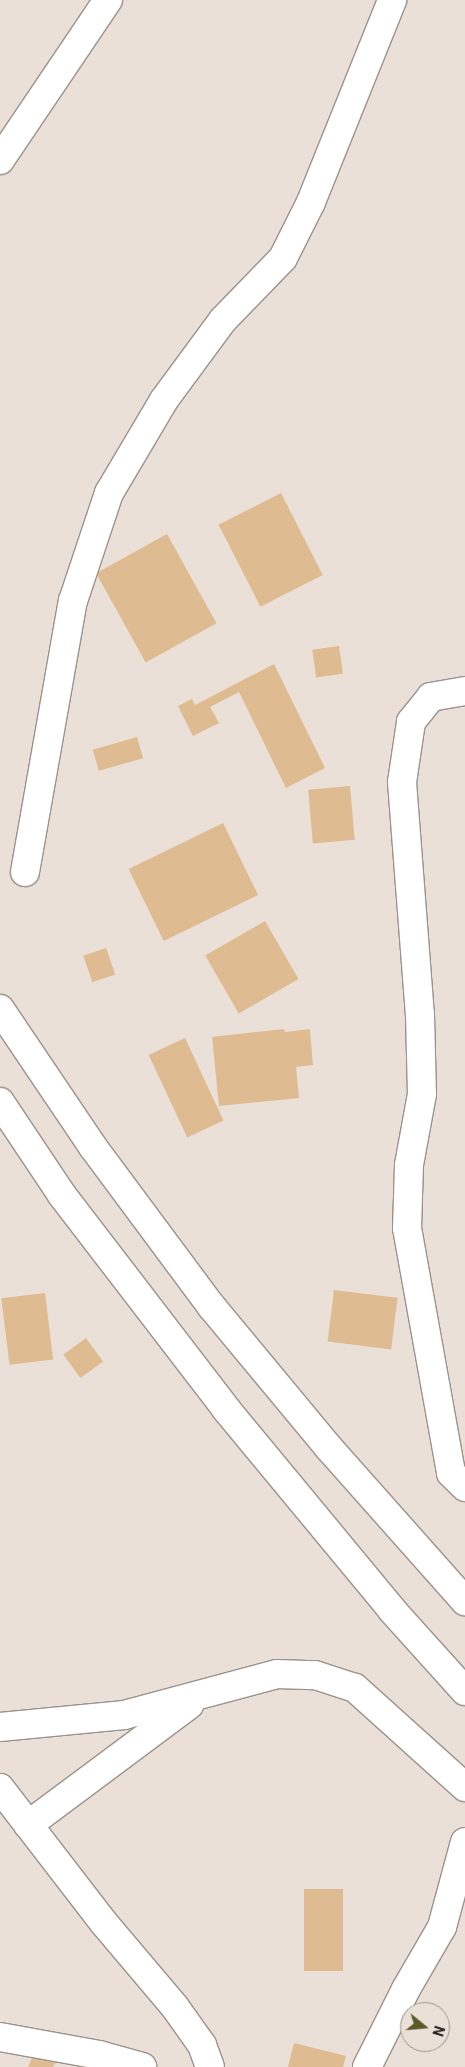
<!DOCTYPE html>
<html>
<head>
<meta charset="utf-8">
<style>
	body { margin:0 }
	#map { position:relative; width:465px; height:2067px; overflow:hidden; background:#eae0d8; font-family:Roboto,sans-serif }
	div>[style] { position:absolute }
	[style*='--x'] { left:calc(var(--x)*1px); top:calc(var(--y)*1px); width:calc(var(--w)*1px); rotate:calc(var(--a)*1deg) }
	.building>* { inset:0; background:#dfbb91; transform-origin:0 0 }
	.roads { filter:drop-shadow(1px 0 #9b928b) drop-shadow(-1px 0 #9b928b) drop-shadow(0 1px #9b928b) drop-shadow(0 -1px #9b928b) }
	.minor>* { height:28px; margin:-14px; padding:0 14px; transform-origin:14px; border-radius:14px; background:#fff }
	.major>* { height:28px; margin:-14px; padding:0 14px; transform-origin:14px; border-radius:14px; background:#fff }
	span { translate:-50% -50%; white-space:nowrap; text-align:center; line-height:1.15; -webkit-text-stroke:5px #eae0d8; paint-order:stroke }
	.north { position:absolute; left:400px; top:2002px; width:50px; height:50px; box-sizing:border-box; background:#eae0d8; border:1px solid #9c948e; border-radius:50%; rotate:107deg; font-size:14px; font-weight:700; line-height:20px; text-align:center; color:#272320 }
	.north::after { content:''; display:block; margin:auto; width:18px; height:22px; background:#5c5b28; clip-path:polygon(50% 0,100% 100%,50% 72%,0 100%) }
</style>
</head>
<body>
<div id="map">
	<div class="building">
		<div style="left:281px;top:493px;width:92px;height:70px;rotate:63deg"></div>
		<div style="left:167px;top:534px;width:102px;height:81px;rotate:61deg"></div>
		<div style="left:339px;top:646px;width:28px;height:27px;rotate:82deg"></div>
		<div style="clip-path:polygon(274px 664px,325px 768px,286px 788px,239px 692px,210px 707px,219px 723px,193px 736px,178px 706px,192px 699px,195px 705px)"></div>
		<div style="left:137px;top:737px;width:22px;height:46px;rotate:74deg"></div>
		<div style="left:350px;top:786px;width:54px;height:42px;rotate:85deg"></div>
		<div style="left:223px;top:823px;width:80px;height:105px;rotate:64deg"></div>
		<div style="left:265px;top:921px;width:67px;height:69px;rotate:60deg"></div>
		<div style="left:106px;top:948px;width:28px;height:24px;rotate:71deg"></div>
		<div style="clip-path:polygon(284px 1029px,285px 1032px,310px 1029px,313px 1065px,296px 1067px,299px 1098px,219px 1106px,212px 1037px)"></div>
		<div style="left:185px;top:1038px;width:91px;height:40px;rotate:65deg"></div>
		<div style="left:334px;top:1290px;width:64px;height:52px;rotate:7deg"></div>
		<div style="left:45px;top:1293px;width:67px;height:44px;rotate:83deg"></div>
		<div style="left:86px;top:1338px;width:29px;height:28px;rotate:54deg"></div>
		<div style="left:304px;top:1889px;width:39px;height:82px"></div>
		<div style="clip-path:polygon(294px 2043px,346px 2056px,343px 2067px,288px 2067px)"></div>
		<div style="clip-path:polygon(34px 2053px,56px 2062px,53px 2067px,28px 2067px)"></div>
	</div>
	<div class="roads">
		<div class="minor">
			<div style="--x:0;--y:160;--w:193;--a:-56"></div>
			<div style="--x:465;--y:691;--w:35;--a:170"></div>
			<div style="--x:431;--y:697;--w:32;--a:129"></div>
			<div style="--x:411;--y:722;--w:61;--a:98.5"></div>
			<div style="--x:402;--y:782;--w:233;--a:85.6"></div>
			<div style="--x:420;--y:1014;--w:80;--a:88.6"></div>
			<div style="--x:422;--y:1094;--w:72;--a:100.4"></div>
			<div style="--x:409;--y:1165;--w:63;--a:91.8"></div>
			<div style="--x:407;--y:1228;--w:249;--a:79.8"></div>
			<div style="--x:451;--y:1473;--w:20;--a:45"></div>
			<div style="--x:25;--y:872;--w:275;--a:-80"></div>
			<div style="--x:73;--y:601;--w:114;--a:-71.6"></div>
			<div style="--x:109;--y:493;--w:108;--a:-59.4"></div>
			<div style="--x:164;--y:400;--w:99;--a:-53.6"></div>
			<div style="--x:223;--y:320;--w:86;--a:-45.9"></div>
			<div style="--x:283;--y:258;--w:63;--a:-63.4"></div>
			<div style="--x:311;--y:202;--w:218;--a:-68.1"></div>
			<div style="--x:0;--y:1727;--w:125;--a:-5.5"></div>
			<div style="--x:124;--y:1715;--w:158;--a:-15"></div>
			<div style="--x:277;--y:1674;--w:38;--a:2"></div>
			<div style="--x:315;--y:1675;--w:42;--a:18"></div>
			<div style="--x:355;--y:1688;--w:148;--a:42"></div>
			<div style="--x:0;--y:1788;--w:170;--a:52.4"></div>
			<div style="--x:104;--y:1923;--w:110;--a:49.8"></div>
			<div style="--x:175;--y:2007;--w:47;--a:54.6"></div>
			<div style="--x:202;--y:2045;--w:23;--a:70"></div>
			<div style="--x:28;--y:1825;--w:201;--a:-36.7"></div>
			<div style="--x:0;--y:2037;--w:101;--a:10.3"></div>
			<div style="--x:99;--y:2055;--w:45;--a:15.6"></div>
			<div style="--x:367;--y:2067;--w:87;--a:-63.4"></div>
			<div style="--x:406;--y:1989;--w:72;--a:-59.9"></div>
			<div style="--x:442;--y:1927;--w:88;--a:-74.9"></div>
		</div>
		<div class="major">
			<div style="--x:0;--y:1009;--w:166;--a:56"></div>
			<div style="--x:93;--y:1147;--w:199;--a:53.4"></div>
			<div style="--x:212;--y:1307;--w:183;--a:50.3"></div>
			<div style="--x:329;--y:1448;--w:205;--a:48.4"></div>
			<div style="--x:0;--y:1102;--w:112;--a:56.3"></div>
			<div style="--x:62;--y:1195;--w:270;--a:52.5"></div>
			<div style="--x:226;--y:1409;--w:261;--a:50.4"></div>
			<div style="--x:392;--y:1610;--w:109;--a:48"></div>
		</div>
	</div>
	<div class="north">N</div>
</div>
</body>
</html>
